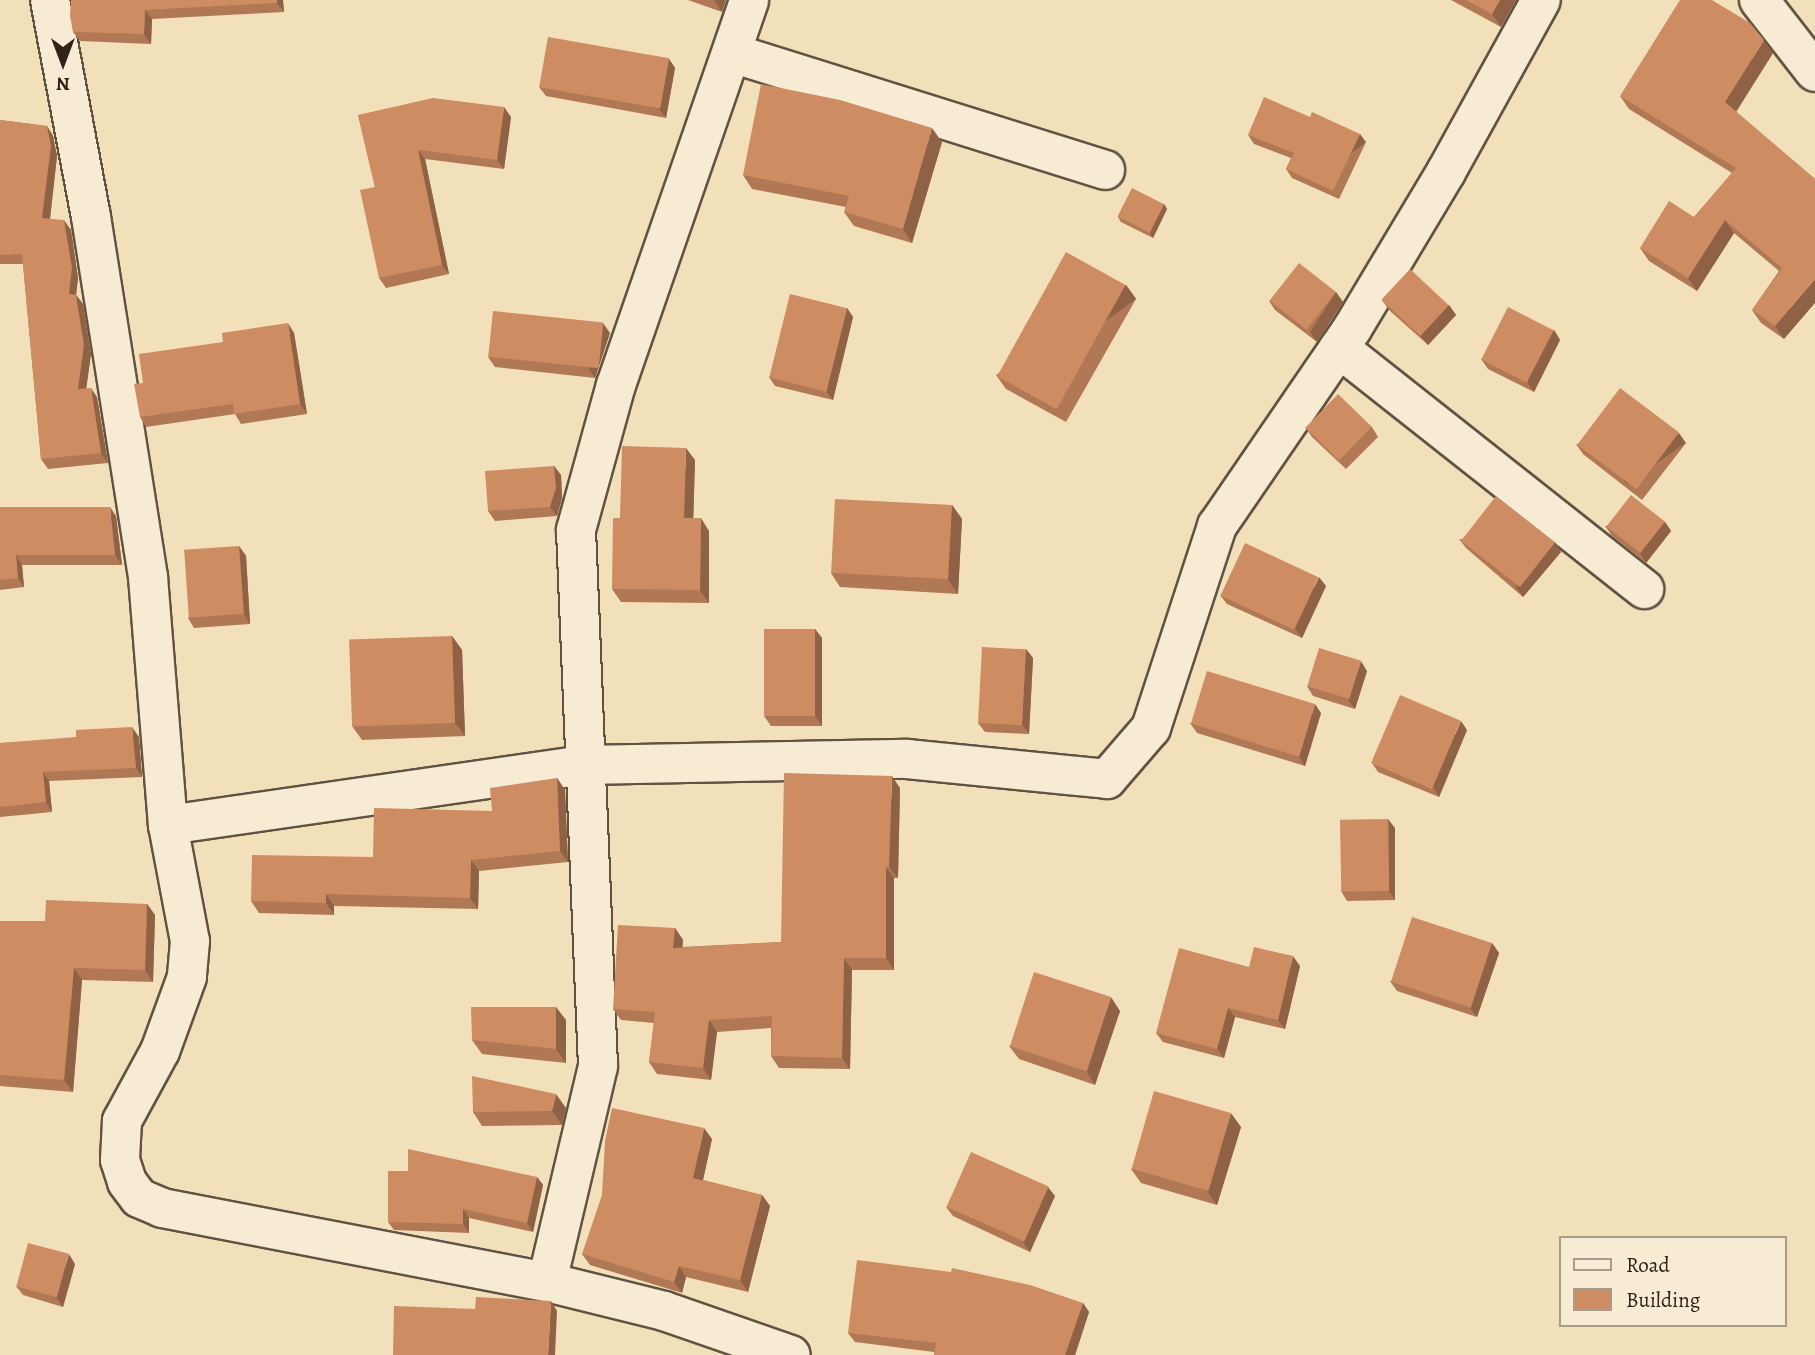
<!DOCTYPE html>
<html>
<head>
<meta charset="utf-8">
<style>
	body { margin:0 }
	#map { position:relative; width:1815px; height:1355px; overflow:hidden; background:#f2e0bb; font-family:Alegreya,serif }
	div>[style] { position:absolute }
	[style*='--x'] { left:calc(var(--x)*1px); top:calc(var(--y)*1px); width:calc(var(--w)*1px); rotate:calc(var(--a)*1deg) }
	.roads { filter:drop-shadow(2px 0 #615242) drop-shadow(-2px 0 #615242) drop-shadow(0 2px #615242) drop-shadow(0 -2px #615242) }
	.minor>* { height:38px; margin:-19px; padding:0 19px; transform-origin:19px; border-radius:19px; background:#f7ebd3 }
	.wall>* { inset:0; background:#b07854 }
	.shaded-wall>* { inset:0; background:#906245; transform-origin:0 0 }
	.building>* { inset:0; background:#cd8c62; transform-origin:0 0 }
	span { translate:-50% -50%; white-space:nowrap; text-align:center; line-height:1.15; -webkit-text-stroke:5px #f7ebd3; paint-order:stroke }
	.legend { position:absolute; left:1559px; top:1236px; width:228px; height:91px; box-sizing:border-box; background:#f7ebd3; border:2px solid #a89b89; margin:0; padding:9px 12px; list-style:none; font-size:21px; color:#312219 }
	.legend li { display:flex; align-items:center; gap:14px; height:35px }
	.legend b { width:35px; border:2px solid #a89b89 }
	.north { position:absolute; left:28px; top:28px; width:70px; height:70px; -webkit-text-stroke:5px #f7ebd3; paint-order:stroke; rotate:180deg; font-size:19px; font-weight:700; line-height:28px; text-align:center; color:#312219 }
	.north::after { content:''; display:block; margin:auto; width:24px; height:32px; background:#312219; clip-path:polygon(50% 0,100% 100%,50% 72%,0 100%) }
</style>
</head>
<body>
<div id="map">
	<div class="roads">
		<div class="minor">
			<div style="--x:50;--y:0;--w:221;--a:79.3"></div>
			<div style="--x:91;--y:217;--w:364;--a:81"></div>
			<div style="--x:148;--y:577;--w:249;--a:85.4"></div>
			<div style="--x:168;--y:825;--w:118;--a:79.3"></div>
			<div style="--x:190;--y:941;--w:36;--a:95"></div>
			<div style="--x:187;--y:977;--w:79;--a:110"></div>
			<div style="--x:160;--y:1051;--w:80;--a:118.5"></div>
			<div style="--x:122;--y:1121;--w:39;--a:93"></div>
			<div style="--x:120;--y:1160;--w:23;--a:72"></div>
			<div style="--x:127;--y:1182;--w:20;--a:53"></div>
			<div style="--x:139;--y:1198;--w:25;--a:23"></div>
			<div style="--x:162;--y:1208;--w:392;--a:10.9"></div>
			<div style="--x:547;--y:1282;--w:121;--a:13.9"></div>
			<div style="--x:664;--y:1311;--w:134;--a:19.1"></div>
			<div style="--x:1759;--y:0;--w:91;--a:52.1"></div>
			<div style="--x:732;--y:53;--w:391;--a:17.4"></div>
			<div style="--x:1339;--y:348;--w:389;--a:38.3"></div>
			<div style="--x:168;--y:825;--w:420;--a:-8.2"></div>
			<div style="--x:584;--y:765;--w:323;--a:-1.1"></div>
			<div style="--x:907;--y:759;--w:201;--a:5.7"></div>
			<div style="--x:1107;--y:779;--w:67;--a:-49.2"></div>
			<div style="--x:1151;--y:728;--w:213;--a:-71.9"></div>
			<div style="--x:1217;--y:526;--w:239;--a:-55.6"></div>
			<div style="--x:1352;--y:329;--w:183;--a:-59.1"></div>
			<div style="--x:1446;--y:172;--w:196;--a:-61.1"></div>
			<div style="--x:547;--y:1282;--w:222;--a:-76.7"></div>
			<div style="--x:598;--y:1066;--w:536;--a:-92.35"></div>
			<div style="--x:576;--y:530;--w:150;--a:-74.6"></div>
			<div style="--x:616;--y:385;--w:407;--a:-70.9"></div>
		</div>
	</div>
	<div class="wall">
		<div style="clip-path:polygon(71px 0,283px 0,284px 12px,152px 19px,151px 44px,80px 41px,73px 32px)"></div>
		<div style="clip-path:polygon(688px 0,726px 0,722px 12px)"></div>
		<div style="clip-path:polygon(1451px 0,1516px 0,1501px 27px)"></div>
		<div style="clip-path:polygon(1773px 53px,1736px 112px,1815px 179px,1784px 339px,1761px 323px,1752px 310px,1779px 271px,1734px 233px,1697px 291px,1649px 261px,1640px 248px,1694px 217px,1732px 173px,1629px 109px,1620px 96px)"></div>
		<div style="clip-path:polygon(669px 59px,675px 68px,666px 118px,546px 96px,539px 87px)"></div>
		<div style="clip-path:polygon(358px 115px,511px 117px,504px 169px,425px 159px,449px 274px,386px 288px,379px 278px,375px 187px)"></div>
		<div style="clip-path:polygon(0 120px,47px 126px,53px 136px,57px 156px,50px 219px,71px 230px,78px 278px,76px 295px,83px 304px,91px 354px,86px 388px,97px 397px,108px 463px,48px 469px,41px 459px,23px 264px,0 264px)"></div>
		<div style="clip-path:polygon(1248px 135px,1366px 142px,1339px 199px,1292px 178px,1286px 169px,1291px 158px,1254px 144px)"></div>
		<div style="clip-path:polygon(942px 142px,912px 243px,854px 226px,844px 212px,846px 207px,752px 189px,743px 175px)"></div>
		<div style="clip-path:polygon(1164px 204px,1167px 209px,1153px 238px,1121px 222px,1118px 217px)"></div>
		<div style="clip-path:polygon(1126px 285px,1136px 299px,1066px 422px,1006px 389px,996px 375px)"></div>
		<div style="clip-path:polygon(1336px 292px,1343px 302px,1317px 342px,1275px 310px,1269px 301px)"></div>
		<div style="clip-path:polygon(1382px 300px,1449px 305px,1456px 315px,1428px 345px,1389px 310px)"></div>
		<div style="clip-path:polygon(847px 308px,853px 317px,833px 400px,775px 386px,769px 377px)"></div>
		<div style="clip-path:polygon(1554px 330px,1560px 340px,1534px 392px,1488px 369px,1481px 359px)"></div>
		<div style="clip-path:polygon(294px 333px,307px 414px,241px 424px,235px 414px,146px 427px,140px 417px,143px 383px)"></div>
		<div style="clip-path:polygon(610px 333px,595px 378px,495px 367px,488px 357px)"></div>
		<div style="clip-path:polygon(1305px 427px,1372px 427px,1378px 437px,1346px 469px,1312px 437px)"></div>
		<div style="clip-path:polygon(1686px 443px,1642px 500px,1583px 454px,1576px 444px)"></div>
		<div style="clip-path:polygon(695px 460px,693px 518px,709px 531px,709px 603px,621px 602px,612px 589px,620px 518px)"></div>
		<div style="clip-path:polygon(554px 466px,561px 475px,562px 498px,557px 516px,495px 521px,488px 511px)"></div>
		<div style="clip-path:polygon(952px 505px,962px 519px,958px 594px,840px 587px,831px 573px)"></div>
		<div style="clip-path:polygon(0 507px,116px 516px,122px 565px,22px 565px,24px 587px,0 590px)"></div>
		<div style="clip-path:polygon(1665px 522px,1671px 531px,1646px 563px,1612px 536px,1605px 526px)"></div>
		<div style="clip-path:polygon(1459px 539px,1561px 552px,1523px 597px,1466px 548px)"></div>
		<div style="clip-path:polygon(239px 546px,246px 556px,250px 624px,194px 628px,188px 618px)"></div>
		<div style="clip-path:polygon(1326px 586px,1302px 638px,1227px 604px,1220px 595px)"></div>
		<div style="clip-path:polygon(815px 629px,822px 638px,822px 726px,771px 726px,764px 716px)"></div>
		<div style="clip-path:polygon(452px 636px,462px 650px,465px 736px,362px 740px,352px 726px)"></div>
		<div style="clip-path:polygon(1026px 649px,1033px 658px,1029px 734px,985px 732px,978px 723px)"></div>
		<div style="clip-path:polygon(1367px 671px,1355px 709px,1313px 696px,1307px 686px)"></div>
		<div style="clip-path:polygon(1321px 713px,1305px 766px,1197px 733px,1190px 723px)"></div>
		<div style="clip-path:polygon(1467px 730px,1439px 797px,1378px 772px,1372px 763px)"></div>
		<div style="clip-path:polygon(139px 737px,142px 777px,49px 781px,52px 812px,0 817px,0 743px)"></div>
		<div style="clip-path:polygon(557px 778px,565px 790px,568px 862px,479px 871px,478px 909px,334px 906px,334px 915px,259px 913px,251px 901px,373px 857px,492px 811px)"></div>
		<div style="clip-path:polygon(900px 788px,898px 878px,894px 878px,894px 970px,852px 970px,850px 1069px,779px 1068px,771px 1056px,771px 1028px,717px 1032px,711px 1080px,657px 1074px,649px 1062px,654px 1023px,621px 1020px,613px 1009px,675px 928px,683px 940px,682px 947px,781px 942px)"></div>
		<div style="clip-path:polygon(1395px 828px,1395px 900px,1347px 901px,1341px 891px)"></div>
		<div style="clip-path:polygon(147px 904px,155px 915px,153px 982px,82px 980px,73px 1092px,0 1086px,0 921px,45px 921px)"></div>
		<div style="clip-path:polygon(1492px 943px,1499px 953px,1477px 1017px,1397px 991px,1390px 981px)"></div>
		<div style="clip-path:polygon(1300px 966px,1285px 1029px,1235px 1017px,1224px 1058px,1163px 1042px,1156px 1033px,1249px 967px)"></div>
		<div style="clip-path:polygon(1120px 1011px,1095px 1085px,1019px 1059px,1009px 1046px)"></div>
		<div style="clip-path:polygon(566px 1020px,566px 1063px,482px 1054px,472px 1040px)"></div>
		<div style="clip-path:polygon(566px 1108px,562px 1125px,482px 1126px,473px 1112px)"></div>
		<div style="clip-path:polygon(1241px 1127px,1217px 1205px,1141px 1183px,1131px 1169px)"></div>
		<div style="clip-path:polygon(712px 1139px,703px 1180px,762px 1195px,770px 1206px,748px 1292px,686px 1277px,682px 1293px,590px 1265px,582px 1254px)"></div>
		<div style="clip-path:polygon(537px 1177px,543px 1185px,533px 1232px,469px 1218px,469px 1233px,394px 1230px,388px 1222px)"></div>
		<div style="clip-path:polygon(1055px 1196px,1030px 1252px,953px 1216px,946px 1207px)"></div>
		<div style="clip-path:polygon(75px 1264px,63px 1307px,23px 1295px,16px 1286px)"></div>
		<div style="clip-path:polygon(1083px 1303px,1089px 1312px,1075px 1355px,934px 1355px,934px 1352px,855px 1342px,848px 1333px)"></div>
	</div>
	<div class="shaded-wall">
		<div style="clip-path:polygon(277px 0,283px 0,284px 12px,277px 3px)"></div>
		<div style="clip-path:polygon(714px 0,726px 0,722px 12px)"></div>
		<div style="clip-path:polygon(1500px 0,1516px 0,1501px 27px,1492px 14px)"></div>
		<div style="clip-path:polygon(145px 10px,152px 19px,151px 44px,144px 34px)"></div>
		<div style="clip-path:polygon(1764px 40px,1773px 53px,1734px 115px,1725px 102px)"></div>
		<div style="clip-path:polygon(669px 59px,675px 68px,666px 118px,659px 109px)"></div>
		<div style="clip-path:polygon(504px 107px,511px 117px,504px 169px,497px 160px)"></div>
		<div style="clip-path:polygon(47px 126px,53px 136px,57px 156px,49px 227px,42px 218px)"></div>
		<div style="clip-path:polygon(932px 128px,942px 142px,912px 243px,903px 229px)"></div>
		<div style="left:1360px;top:134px;width:10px;height:63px;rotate:53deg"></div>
		<div style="clip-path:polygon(418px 150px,425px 159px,449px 274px,442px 265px)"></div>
		<div style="clip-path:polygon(1164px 204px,1167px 209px,1153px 238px,1150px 233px)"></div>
		<div style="clip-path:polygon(64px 220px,71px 230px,78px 278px,76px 295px,83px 304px,91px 354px,85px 398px,78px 389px,69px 294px)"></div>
		<div style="clip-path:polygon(1725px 220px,1734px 233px,1697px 291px,1688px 278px)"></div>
		<div style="clip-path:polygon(1815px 279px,1815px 303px,1784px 339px,1775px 326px)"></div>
		<div style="left:1126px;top:285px;width:17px;height:142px;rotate:54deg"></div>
		<div style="clip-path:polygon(1336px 292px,1343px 302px,1317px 342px,1310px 332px)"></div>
		<div style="clip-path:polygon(1449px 305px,1456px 315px,1428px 345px,1421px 336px)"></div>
		<div style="clip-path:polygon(847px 308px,853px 317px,833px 400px,826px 391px)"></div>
		<div style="clip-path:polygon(288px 323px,294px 333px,307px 414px,300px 404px)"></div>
		<div style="clip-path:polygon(603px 323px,610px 333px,595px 378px,589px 369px)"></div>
		<div style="clip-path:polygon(1554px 330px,1560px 340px,1534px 392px,1527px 382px)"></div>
		<div style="clip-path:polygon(91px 388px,97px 397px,108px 463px,101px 453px)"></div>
		<div style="left:1679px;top:433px;width:12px;height:72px;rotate:55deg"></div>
		<div style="clip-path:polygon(686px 448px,695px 460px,693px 530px,684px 518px)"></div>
		<div style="clip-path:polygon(554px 466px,561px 475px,562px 498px,557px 516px,550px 507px)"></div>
		<div style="clip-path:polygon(952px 505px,962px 519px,958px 594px,948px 580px)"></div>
		<div style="clip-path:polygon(110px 507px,116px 516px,122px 565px,115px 555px)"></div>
		<div style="clip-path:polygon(701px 518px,709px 531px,709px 603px,700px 590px)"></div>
		<div style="clip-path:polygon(1665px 522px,1671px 531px,1646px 563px,1640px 553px)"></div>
		<div style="clip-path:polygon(1555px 542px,1561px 552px,1523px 597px,1516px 587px)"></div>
		<div style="clip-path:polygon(239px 546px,246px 556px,250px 624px,244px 614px)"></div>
		<div style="clip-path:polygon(16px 555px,22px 565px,24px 587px,18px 578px)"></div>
		<div style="clip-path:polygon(1319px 577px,1326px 586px,1302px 638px,1295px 629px)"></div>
		<div style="clip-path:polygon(815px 629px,822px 638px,822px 726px,815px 716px)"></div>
		<div style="clip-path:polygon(452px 636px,462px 650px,465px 736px,455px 723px)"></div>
		<div style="clip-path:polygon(1026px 649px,1033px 658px,1029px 734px,1022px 724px)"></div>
		<div style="clip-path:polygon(1361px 661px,1367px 671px,1355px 709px,1348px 700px)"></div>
		<div style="clip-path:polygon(1315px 704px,1321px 713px,1305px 766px,1299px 757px)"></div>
		<div style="clip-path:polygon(1461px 721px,1467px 730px,1439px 797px,1433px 787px)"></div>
		<div style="clip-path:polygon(132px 727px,139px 737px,142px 777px,136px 768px)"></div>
		<div style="clip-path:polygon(43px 772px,49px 781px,52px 812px,46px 802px)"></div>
		<div style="clip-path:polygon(892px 776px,900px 788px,898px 878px,889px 867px)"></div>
		<div style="clip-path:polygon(557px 778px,565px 790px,568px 862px,560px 851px)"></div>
		<div style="clip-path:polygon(1388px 819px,1395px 828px,1395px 900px,1389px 891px)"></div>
		<div style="clip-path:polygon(471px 860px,479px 871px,478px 909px,470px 898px)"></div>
		<div style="clip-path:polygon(886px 867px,894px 878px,894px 970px,886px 958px)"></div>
		<div style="clip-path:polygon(326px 894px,334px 906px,334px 915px,326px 903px)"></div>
		<div style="clip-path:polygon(147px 904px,155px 915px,153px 982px,145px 970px)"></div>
		<div style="clip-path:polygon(675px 928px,683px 940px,682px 960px,673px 948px)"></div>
		<div style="clip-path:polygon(1492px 943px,1499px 953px,1477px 1017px,1470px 1008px)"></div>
		<div style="clip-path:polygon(1293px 956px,1300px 966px,1285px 1029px,1278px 1020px)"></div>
		<div style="clip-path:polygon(844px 958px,852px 970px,850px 1069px,842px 1058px)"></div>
		<div style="clip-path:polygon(74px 968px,82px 980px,73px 1092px,64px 1080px)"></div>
		<div style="clip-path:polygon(1111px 997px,1120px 1011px,1095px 1085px,1086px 1071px)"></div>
		<div style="clip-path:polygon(556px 1007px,566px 1020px,566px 1063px,556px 1049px)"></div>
		<div style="clip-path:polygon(1228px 1008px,1235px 1017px,1224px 1058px,1217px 1049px)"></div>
		<div style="clip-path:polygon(709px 1020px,717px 1032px,711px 1080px,703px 1068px)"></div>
		<div style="clip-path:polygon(556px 1094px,566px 1108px,562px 1125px,552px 1111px)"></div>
		<div style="clip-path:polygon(1231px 1113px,1241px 1127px,1217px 1205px,1207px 1191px)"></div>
		<div style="clip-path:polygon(704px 1128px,712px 1139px,701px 1189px,693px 1178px)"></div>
		<div style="clip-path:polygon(537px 1177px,543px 1185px,533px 1232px,527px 1223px)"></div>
		<div style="clip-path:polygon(1048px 1187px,1055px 1196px,1030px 1252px,1023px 1242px)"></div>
		<div style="clip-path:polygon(762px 1195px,770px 1206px,748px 1292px,740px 1280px)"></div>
		<div style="clip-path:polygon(463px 1209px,469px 1218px,469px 1233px,463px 1224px)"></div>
		<div style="clip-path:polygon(69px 1254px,75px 1264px,63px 1307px,56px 1297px)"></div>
		<div style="clip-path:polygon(679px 1266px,686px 1277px,682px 1293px,674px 1282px)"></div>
		<div style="clip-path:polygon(551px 1301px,557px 1311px,555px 1355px,548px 1355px)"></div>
		<div style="clip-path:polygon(1083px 1303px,1089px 1312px,1075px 1355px,1065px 1355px)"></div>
	</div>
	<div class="building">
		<div style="clip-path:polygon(71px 0,277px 0,277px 3px,145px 10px,144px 34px,73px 32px,70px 16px)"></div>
		<div style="clip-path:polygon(1466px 0,1500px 0,1492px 14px)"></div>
		<div style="clip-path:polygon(1680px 0,1712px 0,1750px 23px,1764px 40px,1725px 102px,1815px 179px,1815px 279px,1775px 326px,1752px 310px,1782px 268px,1725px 220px,1688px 278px,1640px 248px,1669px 201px,1694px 217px,1736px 168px,1620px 96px)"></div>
		<div style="left:548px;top:37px;width:123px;height:51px;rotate:10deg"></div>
		<div style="clip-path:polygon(761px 84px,840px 100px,932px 128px,903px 229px,844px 212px,849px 196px,743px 175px)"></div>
		<div style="clip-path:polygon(1264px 97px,1310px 117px,1312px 112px,1360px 134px,1333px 191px,1286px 169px,1294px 153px,1248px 135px)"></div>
		<div style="clip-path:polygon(433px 98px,504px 107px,497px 160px,418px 150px,442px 265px,379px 278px,360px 190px,375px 187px,358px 115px)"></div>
		<div style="clip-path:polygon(0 120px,47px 126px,51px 146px,42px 218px,64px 220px,72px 268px,69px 294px,76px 295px,84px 345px,78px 389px,91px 388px,101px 453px,41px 459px,22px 254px,0 255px)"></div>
		<div style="left:1132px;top:188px;width:36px;height:32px;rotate:27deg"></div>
		<div style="left:1066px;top:252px;width:68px;height:142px;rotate:29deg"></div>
		<div style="left:1299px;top:263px;width:47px;height:48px;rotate:38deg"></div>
		<div style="left:1410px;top:269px;width:53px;height:42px;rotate:43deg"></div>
		<div style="left:790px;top:294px;width:59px;height:86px;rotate:14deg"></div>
		<div style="left:1508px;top:307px;width:51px;height:59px;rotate:27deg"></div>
		<div style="left:493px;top:311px;width:111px;height:46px;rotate:6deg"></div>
		<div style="clip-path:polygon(288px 323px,300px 404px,234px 414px,233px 404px,140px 417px,134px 384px,143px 383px,139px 354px,223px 342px,222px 333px)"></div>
		<div style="left:1620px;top:388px;width:74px;height:71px;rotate:37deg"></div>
		<div style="left:1338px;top:394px;width:47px;height:47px;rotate:44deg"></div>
		<div style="clip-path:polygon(622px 446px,686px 448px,684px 518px,701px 518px,700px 590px,612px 589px,613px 518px,620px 518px)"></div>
		<div style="clip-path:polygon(554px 466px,556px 488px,550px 507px,488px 511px,485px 471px)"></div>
		<div style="left:1631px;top:495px;width:43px;height:40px;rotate:38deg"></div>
		<div style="left:1496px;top:496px;width:75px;height:57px;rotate:38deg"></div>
		<div style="left:835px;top:499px;width:117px;height:74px;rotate:3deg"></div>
		<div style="clip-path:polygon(0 507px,110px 507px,115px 555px,16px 555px,18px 578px,0 580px)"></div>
		<div style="left:1245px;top:543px;width:81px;height:58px;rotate:25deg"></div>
		<div style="left:239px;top:546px;width:68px;height:55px;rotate:86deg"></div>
		<div style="left:764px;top:629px;width:51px;height:87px"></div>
		<div style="left:452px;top:636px;width:87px;height:103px;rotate:88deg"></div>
		<div style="left:982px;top:647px;width:44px;height:76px;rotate:3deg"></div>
		<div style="left:1319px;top:648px;width:44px;height:40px;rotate:17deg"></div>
		<div style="left:1207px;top:671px;width:113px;height:55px;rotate:17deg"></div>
		<div style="left:1400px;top:695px;width:66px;height:74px;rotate:23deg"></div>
		<div style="clip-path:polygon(132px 727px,136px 768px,43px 772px,46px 802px,0 807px,0 743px,76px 737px,76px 730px)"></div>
		<div style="clip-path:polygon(784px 773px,892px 776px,889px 867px,886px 867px,886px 958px,844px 958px,842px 1058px,771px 1056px,772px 1016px,709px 1020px,703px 1068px,649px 1062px,655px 1012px,613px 1009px,618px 925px,675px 928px,673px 948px,781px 942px)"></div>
		<div style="clip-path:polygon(557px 778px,560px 851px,471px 860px,470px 898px,326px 894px,326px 903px,251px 901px,252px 855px,373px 857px,374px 808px,492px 811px,490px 788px)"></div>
		<div style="left:1388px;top:819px;width:72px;height:48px;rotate:89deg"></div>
		<div style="clip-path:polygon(46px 900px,147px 904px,145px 970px,74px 968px,64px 1080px,0 1075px,0 921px,45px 921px)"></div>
		<div style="left:1412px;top:917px;width:84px;height:68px;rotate:18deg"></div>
		<div style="clip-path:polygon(1254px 947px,1293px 956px,1278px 1020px,1228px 1008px,1217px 1049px,1156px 1033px,1179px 948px,1249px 967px)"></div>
		<div style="left:1034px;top:972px;width:81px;height:78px;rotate:18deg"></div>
		<div style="clip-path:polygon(471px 1007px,556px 1007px,556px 1049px,472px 1040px)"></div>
		<div style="clip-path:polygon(472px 1076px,556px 1094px,552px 1111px,473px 1112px)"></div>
		<div style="left:1154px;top:1091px;width:80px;height:81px;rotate:16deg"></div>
		<div style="clip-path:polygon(612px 1108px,704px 1128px,693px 1178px,762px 1195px,740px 1280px,679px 1266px,674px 1282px,582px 1254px,602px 1195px,605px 1141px)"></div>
		<div style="clip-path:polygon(408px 1149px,537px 1177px,527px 1223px,463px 1209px,463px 1224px,388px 1222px,388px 1171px,408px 1171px)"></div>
		<div style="left:971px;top:1152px;width:85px;height:60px;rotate:24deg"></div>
		<div style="left:28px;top:1243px;width:42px;height:45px;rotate:15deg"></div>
		<div style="clip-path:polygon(857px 1260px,951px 1272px,952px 1268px,1030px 1285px,1083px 1303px,1065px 1355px,934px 1355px,936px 1343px,848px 1333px)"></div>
		<div style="clip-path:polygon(476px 1297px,551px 1301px,548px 1355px,393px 1355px,394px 1306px,475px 1309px)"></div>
	</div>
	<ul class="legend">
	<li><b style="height:9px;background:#f7ebd3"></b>Road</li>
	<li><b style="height:19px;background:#cd8c62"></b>Building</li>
	</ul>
	<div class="north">N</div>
</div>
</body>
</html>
